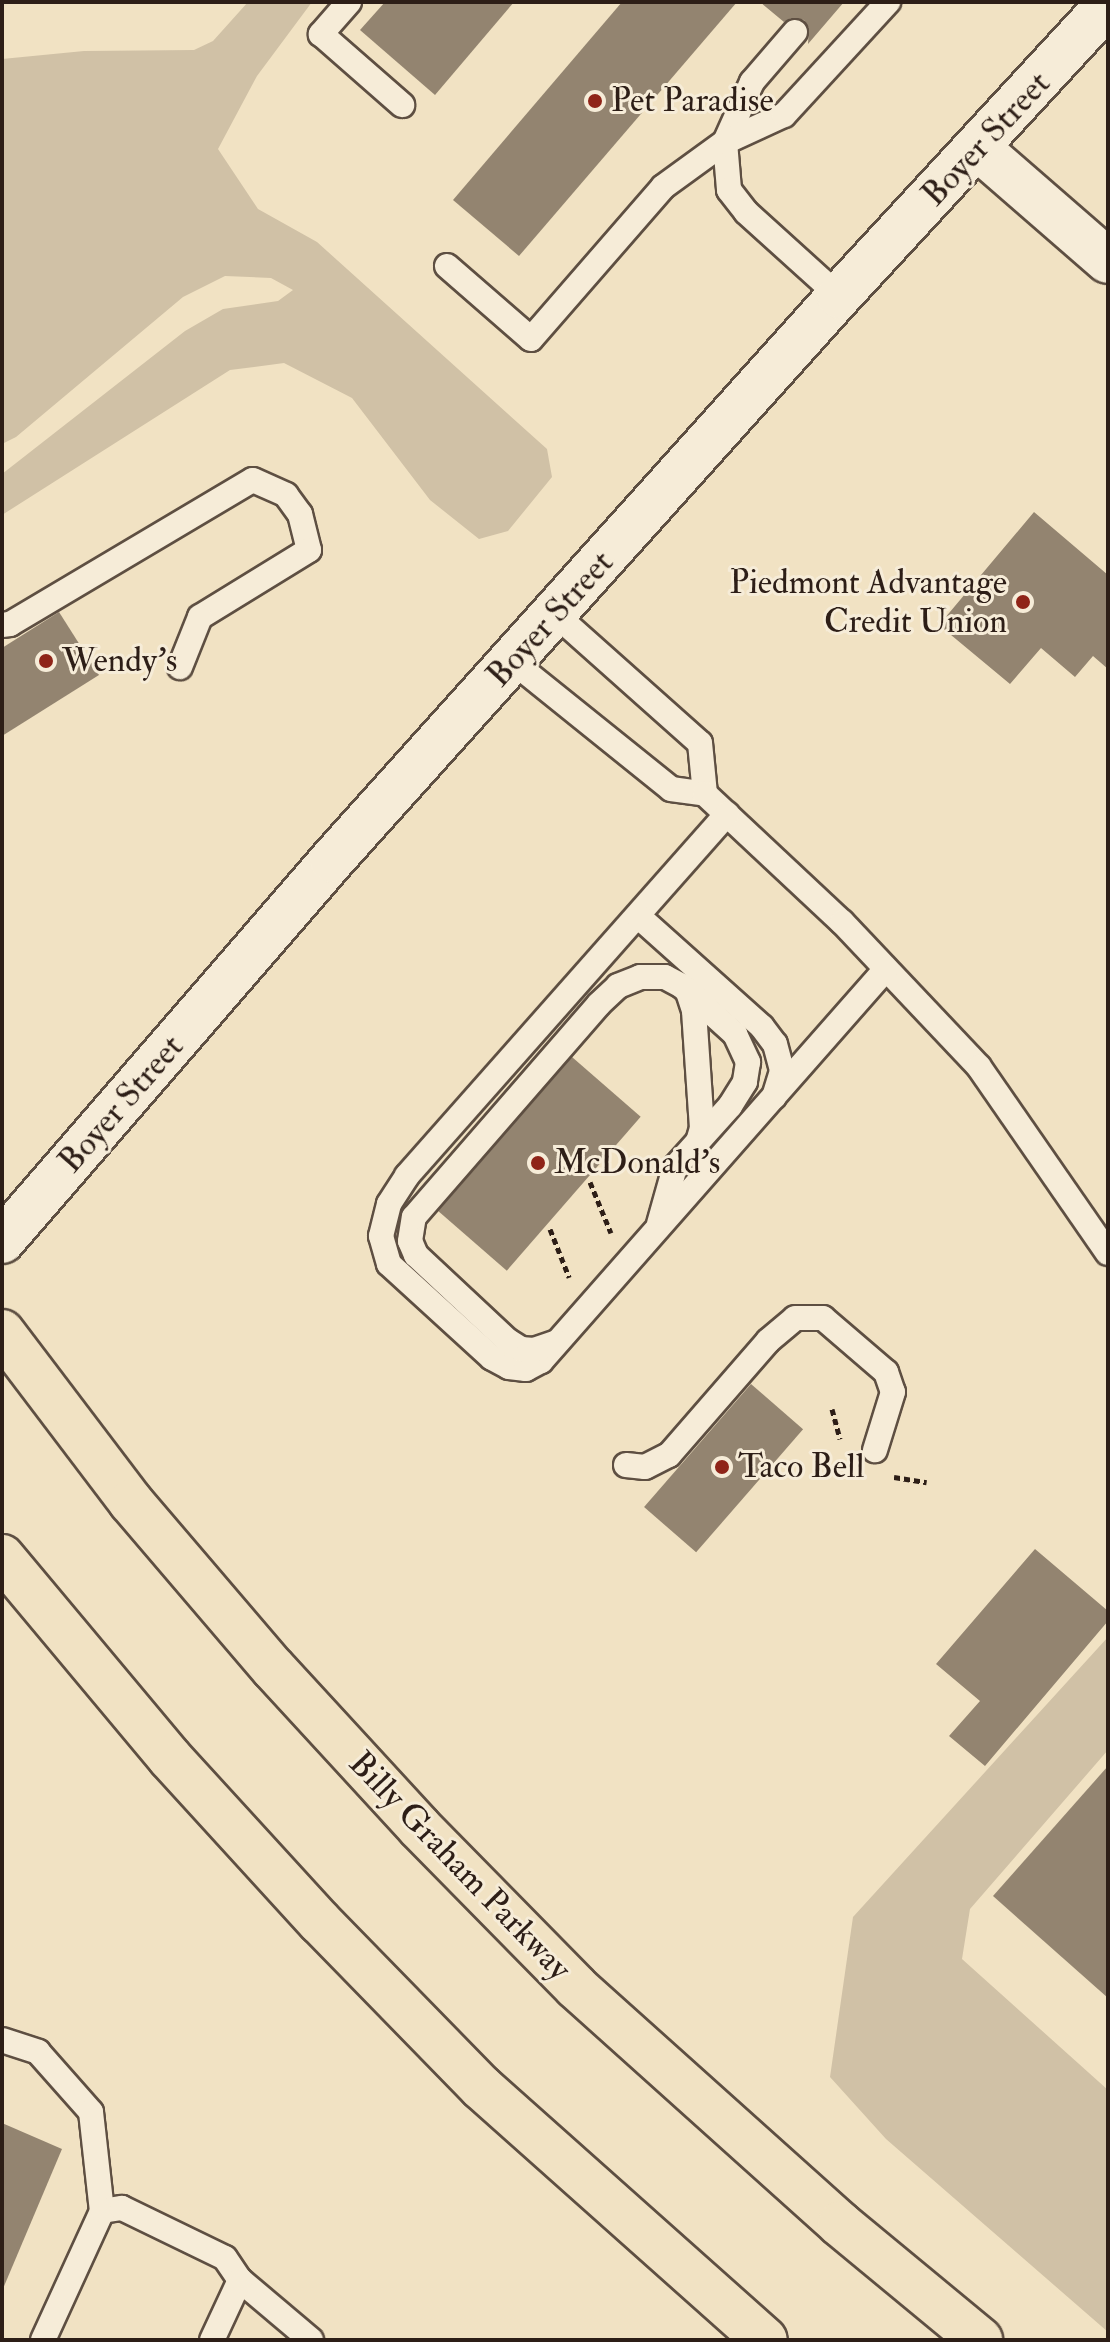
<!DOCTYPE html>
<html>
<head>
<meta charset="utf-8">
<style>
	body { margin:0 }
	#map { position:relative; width:1110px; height:2342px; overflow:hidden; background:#f1e2c3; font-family:"IM FELL Double Pica",serif }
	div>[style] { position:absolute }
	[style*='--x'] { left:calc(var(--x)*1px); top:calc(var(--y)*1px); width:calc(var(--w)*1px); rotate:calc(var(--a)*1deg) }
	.green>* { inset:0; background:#d0c1a6 }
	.building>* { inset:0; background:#938470; transform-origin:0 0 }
	.path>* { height:5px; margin-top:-2.5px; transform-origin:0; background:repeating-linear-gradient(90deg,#2d1e17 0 6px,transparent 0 10px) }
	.roads { filter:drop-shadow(2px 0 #5e4f42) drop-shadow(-2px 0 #5e4f42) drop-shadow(0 2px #5e4f42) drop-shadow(0 -2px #5e4f42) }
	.service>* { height:24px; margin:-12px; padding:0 12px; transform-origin:12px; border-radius:12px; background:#f6ecd8 }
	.minor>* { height:44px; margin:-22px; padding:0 22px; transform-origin:22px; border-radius:22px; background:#f6ecd8 }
	.secondary>* { height:44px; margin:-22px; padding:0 22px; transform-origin:22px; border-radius:22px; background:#f6ecd8 }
	.trunk>* { height:44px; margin:-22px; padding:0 22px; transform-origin:22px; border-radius:22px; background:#f1e2c3 }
	.dots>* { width:22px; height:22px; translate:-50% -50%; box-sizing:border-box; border:4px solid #f6ecd8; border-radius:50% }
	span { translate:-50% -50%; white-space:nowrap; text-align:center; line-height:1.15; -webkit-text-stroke:6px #f6ecd8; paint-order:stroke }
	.poi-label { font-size:34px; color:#2d1e17 }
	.left { translate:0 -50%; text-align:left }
	.right { translate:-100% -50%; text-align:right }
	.street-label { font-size:34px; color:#2d1e17 }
	.frame { position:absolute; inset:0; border:4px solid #2d1e17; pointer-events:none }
</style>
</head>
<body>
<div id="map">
	<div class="green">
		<div style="clip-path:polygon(248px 2px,312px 2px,257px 76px,218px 149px,258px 209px,317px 242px,547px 449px,552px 477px,508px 531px,479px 539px,430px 500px,352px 398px,284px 363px,230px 370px,2px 515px,2px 474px,185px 331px,223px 309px,278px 301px,293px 290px,271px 278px,225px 276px,183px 297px,16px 437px,2px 444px,2px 59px,84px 51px,194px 50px,213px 41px)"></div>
		<div style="clip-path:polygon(1108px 1637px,1108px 1750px,970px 1909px,962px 1959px,1108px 2090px,1108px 2332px,886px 2139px,830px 2077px,853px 1917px)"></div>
	</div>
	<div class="building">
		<div style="clip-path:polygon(385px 2px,514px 2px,435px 95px,360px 30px)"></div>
		<div style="clip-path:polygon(622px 2px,737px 2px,519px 256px,453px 200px)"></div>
		<div style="clip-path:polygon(760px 2px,844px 2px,808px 44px,809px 28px,804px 20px,791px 18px,784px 22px)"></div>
		<div style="clip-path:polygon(1034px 512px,1108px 575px,1108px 669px,1093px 656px,1075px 677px,1041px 648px,1010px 684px,939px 625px)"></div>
		<div style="clip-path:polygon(59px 612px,99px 675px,2px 736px,2px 648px)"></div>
		<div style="left:572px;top:1057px;width:91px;height:204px;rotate:41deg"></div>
		<div style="left:751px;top:1384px;width:69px;height:163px;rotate:41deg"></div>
		<div style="clip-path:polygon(1035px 1549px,1108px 1611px,1108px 1621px,985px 1766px,949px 1736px,980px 1701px,936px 1664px)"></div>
		<div style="clip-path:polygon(1108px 1766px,1108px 1998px,993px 1896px)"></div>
		<div style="clip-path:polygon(2px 2123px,62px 2149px,2px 2291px)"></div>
	</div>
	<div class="path">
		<div style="--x:590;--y:1182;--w:55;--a:67.6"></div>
		<div style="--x:550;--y:1229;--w:52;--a:68.4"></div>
		<div style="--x:832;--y:1409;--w:31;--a:75"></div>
		<div style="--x:894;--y:1477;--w:33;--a:9"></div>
	</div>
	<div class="roads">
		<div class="service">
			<div style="--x:349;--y:2;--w:43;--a:131.2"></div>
			<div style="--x:321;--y:34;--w:108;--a:41.2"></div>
			<div style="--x:795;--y:32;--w:66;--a:130.7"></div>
			<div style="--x:752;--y:82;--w:66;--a:114.2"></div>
			<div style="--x:725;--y:142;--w:48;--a:85.2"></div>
			<div style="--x:729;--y:190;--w:28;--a:52"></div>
			<div style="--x:746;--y:212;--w:125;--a:42.1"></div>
			<div style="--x:447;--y:266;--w:111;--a:41"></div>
			<div style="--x:531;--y:339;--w:201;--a:-49"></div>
			<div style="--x:663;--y:187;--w:77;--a:-36"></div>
			<div style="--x:725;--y:142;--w:65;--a:-24.6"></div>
			<div style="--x:784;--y:115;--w:154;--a:-47.4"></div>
			<div style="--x:555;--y:614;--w:194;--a:41.7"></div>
			<div style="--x:700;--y:743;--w:51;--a:84.4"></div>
			<div style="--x:2;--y:625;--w:8;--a:-7"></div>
			<div style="--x:10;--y:624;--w:282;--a:-30.7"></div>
			<div style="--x:253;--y:480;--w:36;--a:24"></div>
			<div style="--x:286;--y:495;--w:24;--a:54"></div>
			<div style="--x:300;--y:514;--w:37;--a:76"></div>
			<div style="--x:309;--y:550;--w:128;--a:148.4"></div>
			<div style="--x:200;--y:617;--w:54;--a:111.8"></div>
			<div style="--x:512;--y:661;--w:204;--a:38.8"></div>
			<div style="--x:671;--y:789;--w:34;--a:8"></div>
			<div style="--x:705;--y:794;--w:187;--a:43.1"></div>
			<div style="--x:842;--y:922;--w:199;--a:46.6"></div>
			<div style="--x:979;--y:1067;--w:226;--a:55.3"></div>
			<div style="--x:727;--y:814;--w:483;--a:131.5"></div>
			<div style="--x:407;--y:1176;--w:33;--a:123"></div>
			<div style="--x:389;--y:1204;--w:33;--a:104"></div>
			<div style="--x:381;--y:1236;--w:29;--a:74"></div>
			<div style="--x:389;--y:1264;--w:139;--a:42.4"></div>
			<div style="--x:492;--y:1358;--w:19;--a:28"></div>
			<div style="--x:509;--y:1367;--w:17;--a:7"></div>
			<div style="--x:526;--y:1369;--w:17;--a:-28"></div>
			<div style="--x:541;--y:1361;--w:522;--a:-48.65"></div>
			<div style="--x:638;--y:916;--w:166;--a:41.8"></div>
			<div style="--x:762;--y:1027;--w:21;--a:53"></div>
			<div style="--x:775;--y:1044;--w:28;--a:75"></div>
			<div style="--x:782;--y:1071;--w:27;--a:107"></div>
			<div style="--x:688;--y:992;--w:20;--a:72"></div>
			<div style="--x:694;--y:1011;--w:117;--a:86.1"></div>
			<div style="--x:702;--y:1128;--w:15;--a:106"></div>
			<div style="--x:557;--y:1342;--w:24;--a:161"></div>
			<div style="--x:534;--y:1350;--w:13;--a:-176"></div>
			<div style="--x:521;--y:1349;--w:15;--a:-148"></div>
			<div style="--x:508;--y:1341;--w:126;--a:-136.9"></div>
			<div style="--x:416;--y:1255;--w:15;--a:-113"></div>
			<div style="--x:410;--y:1241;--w:24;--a:-81"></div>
			<div style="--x:414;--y:1217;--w:282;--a:-49"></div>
			<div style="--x:599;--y:1004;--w:26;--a:-43"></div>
			<div style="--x:618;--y:986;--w:24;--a:-22"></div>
			<div style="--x:640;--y:977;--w:25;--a:0"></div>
			<div style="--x:665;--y:977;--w:19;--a:28"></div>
			<div style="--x:682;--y:986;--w:72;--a:42.2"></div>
			<div style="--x:735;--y:1034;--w:31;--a:65"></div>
			<div style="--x:748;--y:1062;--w:20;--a:99"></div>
			<div style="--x:745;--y:1082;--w:28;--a:122"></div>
			<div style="--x:730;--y:1106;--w:82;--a:132"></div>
			<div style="--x:675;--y:1167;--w:59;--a:105.7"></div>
			<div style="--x:626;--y:1465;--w:19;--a:6"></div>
			<div style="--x:645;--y:1467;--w:27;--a:-27"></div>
			<div style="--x:669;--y:1455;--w:151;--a:-49"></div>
			<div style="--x:768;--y:1341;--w:35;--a:-40"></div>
			<div style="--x:795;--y:1318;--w:28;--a:0"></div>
			<div style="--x:823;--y:1318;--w:83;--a:40.6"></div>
			<div style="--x:886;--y:1372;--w:21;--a:71"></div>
			<div style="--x:893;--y:1392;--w:61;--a:107.2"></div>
			<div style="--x:2;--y:2040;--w:38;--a:18"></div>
			<div style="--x:38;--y:2052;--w:80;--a:48.5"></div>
			<div style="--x:91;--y:2112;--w:100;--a:83.7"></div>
			<div style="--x:240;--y:2280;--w:93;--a:40.2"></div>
			<div style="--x:43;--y:2340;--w:142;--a:-65.4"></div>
			<div style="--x:102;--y:2211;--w:20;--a:-9"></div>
			<div style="--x:122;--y:2208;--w:114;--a:25.9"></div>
			<div style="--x:225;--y:2258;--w:27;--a:56"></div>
			<div style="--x:240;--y:2280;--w:66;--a:115"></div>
		</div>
		<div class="minor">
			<div style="--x:978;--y:148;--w:172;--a:41"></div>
		</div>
		<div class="secondary">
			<div style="--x:2;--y:1241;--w:504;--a:-49.1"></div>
			<div style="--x:332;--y:860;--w:758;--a:-48.05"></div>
			<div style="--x:839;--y:296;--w:397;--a:-47.3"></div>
		</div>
		<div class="trunk">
			<div style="--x:2;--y:1332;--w:213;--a:52.8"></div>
			<div style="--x:131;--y:1502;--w:218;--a:49.5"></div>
			<div style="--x:273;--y:1668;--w:216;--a:47.4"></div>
			<div style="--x:419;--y:1827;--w:224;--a:45.5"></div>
			<div style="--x:576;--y:1987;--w:355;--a:41.9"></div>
			<div style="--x:840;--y:2224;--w:182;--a:39.6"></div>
			<div style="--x:2;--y:1557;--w:262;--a:50.1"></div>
			<div style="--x:170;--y:1758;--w:222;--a:47.6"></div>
			<div style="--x:320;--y:1922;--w:231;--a:45.7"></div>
			<div style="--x:481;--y:2087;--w:380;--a:41.7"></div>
		</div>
	</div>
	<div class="dots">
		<div style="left:595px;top:101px;background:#8f2418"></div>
		<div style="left:1023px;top:602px;background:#8f2418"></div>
		<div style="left:46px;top:661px;background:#8f2418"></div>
		<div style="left:538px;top:1163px;background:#8f2418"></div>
		<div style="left:722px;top:1467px;background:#8f2418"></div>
	</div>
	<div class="poi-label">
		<span class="left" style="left:611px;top:101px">Pet Paradise</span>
		<span class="right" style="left:1007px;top:602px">Piedmont Advantage<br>Credit Union</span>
		<span class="left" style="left:62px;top:661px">Wendy's</span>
		<span class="left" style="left:554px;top:1163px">McDonald's</span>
		<span class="left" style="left:738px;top:1467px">Taco Bell</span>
	</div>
	<div class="street-label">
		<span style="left:986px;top:139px;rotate:-47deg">Boyer Street</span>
		<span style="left:550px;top:619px;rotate:-48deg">Boyer Street</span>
		<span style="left:121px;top:1104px;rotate:-49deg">Boyer Street</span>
		<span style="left:460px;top:1866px;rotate:46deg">Billy Graham Parkway</span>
	</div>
	<div class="frame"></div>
</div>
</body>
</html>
